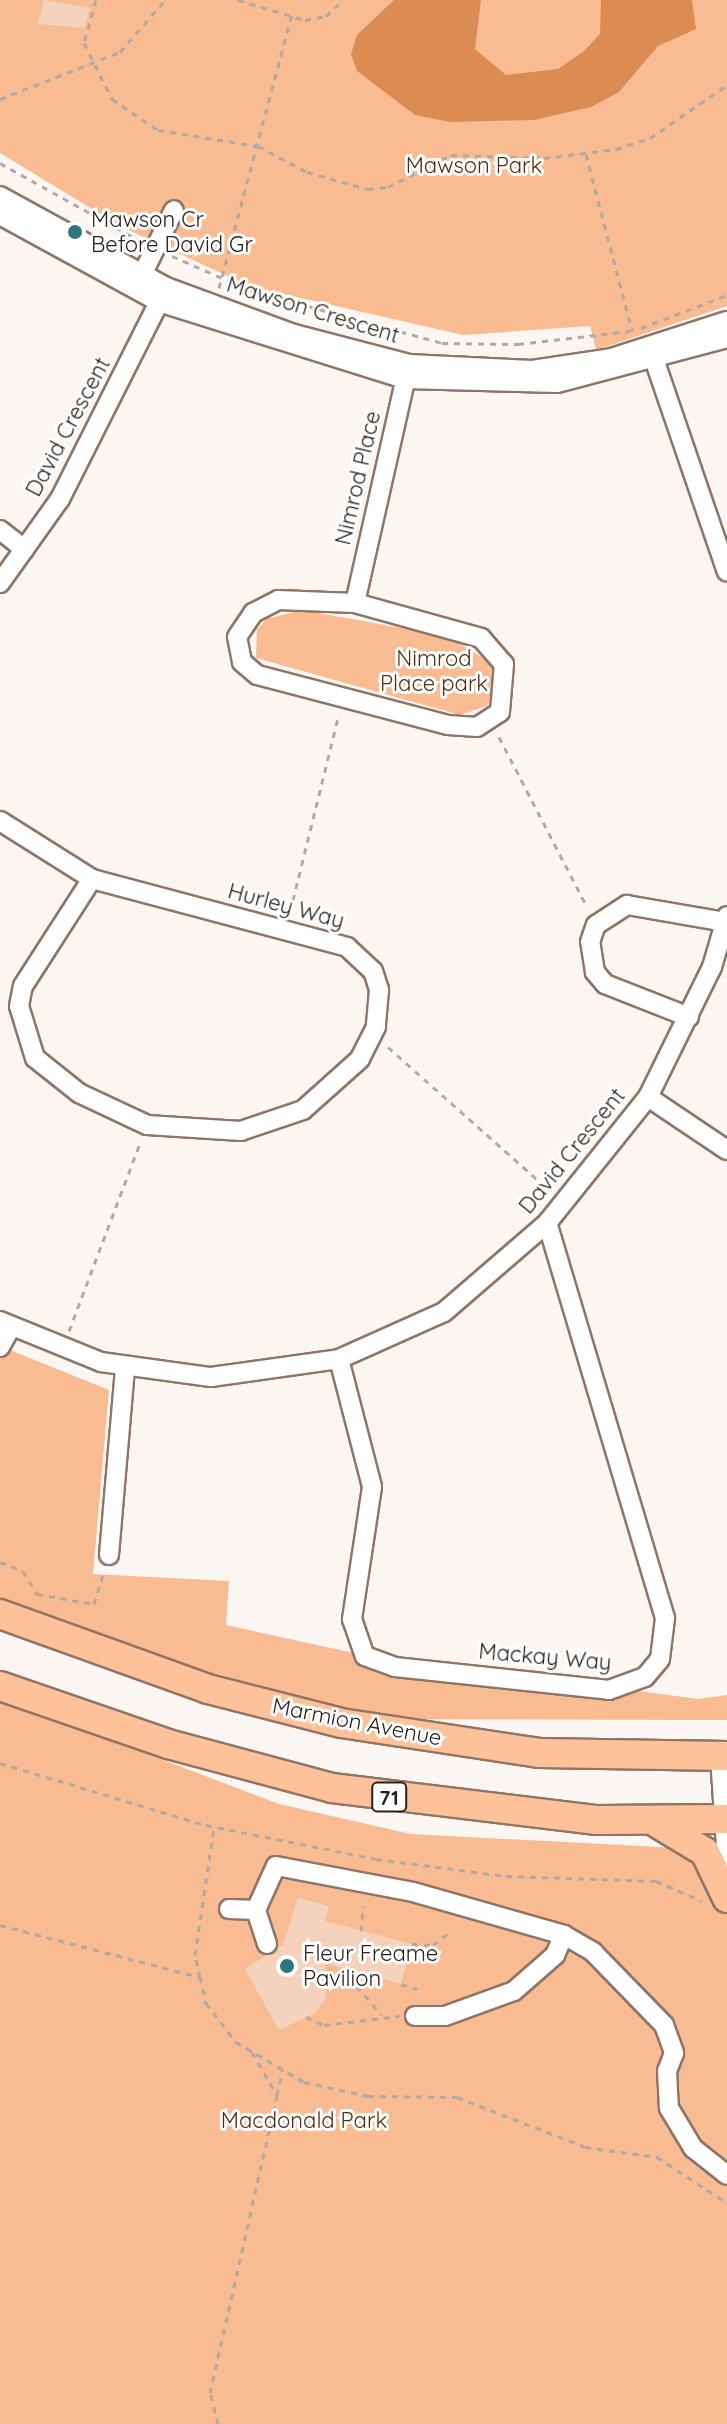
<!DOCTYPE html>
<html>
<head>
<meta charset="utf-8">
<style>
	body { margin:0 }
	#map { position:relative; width:727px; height:2424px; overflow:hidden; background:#fcf6f2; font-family:Quicksand,sans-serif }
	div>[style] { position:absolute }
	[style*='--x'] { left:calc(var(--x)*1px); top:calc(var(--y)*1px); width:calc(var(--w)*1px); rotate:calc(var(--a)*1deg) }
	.green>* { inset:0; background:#f8bb92 }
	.water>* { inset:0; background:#db8c53 }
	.building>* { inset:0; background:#f5d2bc }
	.path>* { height:3px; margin-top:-1.5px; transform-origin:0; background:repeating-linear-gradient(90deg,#b1a9a4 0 6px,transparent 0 12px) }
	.roads { filter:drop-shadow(2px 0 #8e7565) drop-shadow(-2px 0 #8e7565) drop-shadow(0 2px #8e7565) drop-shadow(0 -2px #8e7565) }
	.minor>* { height:18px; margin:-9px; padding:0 9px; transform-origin:9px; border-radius:9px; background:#fff }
	.highway>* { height:28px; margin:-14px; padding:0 14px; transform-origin:14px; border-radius:14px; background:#fec29a }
	.dots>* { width:22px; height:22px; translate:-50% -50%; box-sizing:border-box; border:4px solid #fff; border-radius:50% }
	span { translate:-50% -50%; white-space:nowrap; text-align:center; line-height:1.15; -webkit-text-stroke:6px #fff; paint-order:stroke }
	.shield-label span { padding:2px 6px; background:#fff; border:2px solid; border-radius:6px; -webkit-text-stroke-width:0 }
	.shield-label { font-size:20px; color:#2b211a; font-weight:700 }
	.park-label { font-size:22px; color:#502f17 }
	.poi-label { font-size:22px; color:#2b211a }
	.left { translate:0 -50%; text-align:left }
	.street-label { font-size:22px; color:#2b211a }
</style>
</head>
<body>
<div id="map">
	<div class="green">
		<div style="clip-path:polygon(0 0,727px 0,727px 306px,596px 350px,590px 326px,463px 335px,249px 286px,120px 226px,0 153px)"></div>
		<div style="clip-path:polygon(302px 610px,446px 636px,492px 663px,493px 695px,487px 706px,460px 715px,256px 658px,257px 630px,266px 619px)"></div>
		<div style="clip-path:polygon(0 1346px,109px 1390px,93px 1574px,229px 1581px,226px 1625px,354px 1653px,698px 1699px,727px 1695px,727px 1720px,327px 1719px,0 1605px)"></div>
		<div style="clip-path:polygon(0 1698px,279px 1804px,411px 1834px,717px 1850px,727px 1893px,727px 2424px,0 2424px)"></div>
	</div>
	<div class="water">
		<div style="clip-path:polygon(394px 0,481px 0,475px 49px,506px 75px,558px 69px,584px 51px,600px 34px,601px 0,692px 0,696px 29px,658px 46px,619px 92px,591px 107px,534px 120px,450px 122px,415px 115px,357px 71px,351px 54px,357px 35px)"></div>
	</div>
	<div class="building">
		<div style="clip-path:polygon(44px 0,90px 8px,85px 28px,38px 24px)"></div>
		<div style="clip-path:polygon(298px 1898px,329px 1906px,325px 1921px,412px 1944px,401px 1984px,325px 1963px,326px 1997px,315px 2013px,279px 2030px,245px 1969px,283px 1945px)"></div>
	</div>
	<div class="path">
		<div style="--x:96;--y:0;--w:45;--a:105.6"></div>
		<div style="--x:84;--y:43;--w:63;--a:63.4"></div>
		<div style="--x:112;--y:99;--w:55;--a:34"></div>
		<div style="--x:158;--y:130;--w:101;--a:9.1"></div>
		<div style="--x:258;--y:146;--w:55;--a:28"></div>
		<div style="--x:307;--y:172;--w:63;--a:15.6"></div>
		<div style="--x:368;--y:189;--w:20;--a:-6"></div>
		<div style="--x:388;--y:187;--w:71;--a:-26.9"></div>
		<div style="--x:451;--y:155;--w:93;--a:1.8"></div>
		<div style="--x:544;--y:158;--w:73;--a:-7.1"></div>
		<div style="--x:616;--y:149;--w:36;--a:-18"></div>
		<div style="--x:650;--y:138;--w:93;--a:-34.5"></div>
		<div style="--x:238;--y:0;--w:70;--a:16.6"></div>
		<div style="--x:305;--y:20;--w:21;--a:-11"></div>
		<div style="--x:326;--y:16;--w:23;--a:-43"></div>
		<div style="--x:0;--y:99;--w:129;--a:-21.4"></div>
		<div style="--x:120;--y:52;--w:69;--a:-49.1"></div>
		<div style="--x:586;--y:154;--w:183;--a:75.4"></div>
		<div style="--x:0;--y:163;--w:160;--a:29.1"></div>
		<div style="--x:172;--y:256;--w:85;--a:23.6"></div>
		<div style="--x:250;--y:290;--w:199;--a:15.4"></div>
		<div style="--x:442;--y:343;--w:76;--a:0.8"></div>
		<div style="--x:518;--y:344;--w:113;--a:-6.6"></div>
		<div style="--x:219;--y:288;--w:284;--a:-75.1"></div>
		<div style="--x:641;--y:328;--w:92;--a:-21"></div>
		<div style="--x:499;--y:737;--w:191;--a:62.6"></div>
		<div style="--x:290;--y:912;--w:204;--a:-76.1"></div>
		<div style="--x:388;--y:1047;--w:217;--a:41.6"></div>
		<div style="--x:69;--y:1331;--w:204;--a:-69.3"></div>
		<div style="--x:0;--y:1562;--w:25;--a:21"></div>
		<div style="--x:23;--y:1571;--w:27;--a:59"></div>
		<div style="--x:37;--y:1594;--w:58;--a:10"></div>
		<div style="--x:94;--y:1604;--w:34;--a:-73"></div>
		<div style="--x:0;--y:1763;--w:215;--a:16.8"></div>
		<div style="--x:206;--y:1825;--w:173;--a:11.3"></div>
		<div style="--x:376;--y:1859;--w:131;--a:7.5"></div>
		<div style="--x:506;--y:1876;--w:150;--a:1.9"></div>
		<div style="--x:656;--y:1881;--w:50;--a:23.5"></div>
		<div style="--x:0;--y:1925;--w:207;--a:14.6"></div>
		<div style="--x:200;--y:1977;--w:27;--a:77"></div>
		<div style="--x:206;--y:2003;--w:49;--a:52.4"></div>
		<div style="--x:236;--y:2042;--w:79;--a:30.5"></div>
		<div style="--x:304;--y:2082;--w:66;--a:12.3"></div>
		<div style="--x:368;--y:2096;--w:89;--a:0.6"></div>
		<div style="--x:457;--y:2097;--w:137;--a:21.3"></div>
		<div style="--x:585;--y:2147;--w:73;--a:7.9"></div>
		<div style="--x:657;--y:2157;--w:84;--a:33.3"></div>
		<div style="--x:361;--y:1931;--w:25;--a:-85"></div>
		<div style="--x:412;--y:1944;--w:21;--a:3"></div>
		<div style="--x:433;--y:1945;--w:24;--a:-38"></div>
		<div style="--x:341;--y:1968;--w:62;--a:48.9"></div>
		<div style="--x:200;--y:1977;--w:23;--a:-103"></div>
		<div style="--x:195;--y:1955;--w:128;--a:-81.5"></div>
		<div style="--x:401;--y:1984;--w:17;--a:17"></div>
		<div style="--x:306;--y:2017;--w:20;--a:24"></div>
		<div style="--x:324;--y:2025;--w:76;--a:-6.8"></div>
		<div style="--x:252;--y:2052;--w:50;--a:59.8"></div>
		<div style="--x:277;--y:2095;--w:26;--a:-77"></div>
		<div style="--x:218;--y:2424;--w:32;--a:-104"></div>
		<div style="--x:210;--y:2393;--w:305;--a:-77.3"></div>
	</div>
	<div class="roads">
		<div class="minor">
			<div style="--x:0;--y:196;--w:189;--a:28.7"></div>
			<div style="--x:166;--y:287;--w:136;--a:20.2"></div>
			<div style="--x:294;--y:334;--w:119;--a:14.6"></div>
			<div style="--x:409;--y:364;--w:123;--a:2.8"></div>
			<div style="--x:532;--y:370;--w:80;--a:-8.6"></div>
			<div style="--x:611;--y:358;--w:122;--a:-17.7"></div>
			<div style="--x:0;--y:215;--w:181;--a:28.7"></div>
			<div style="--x:159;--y:302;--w:258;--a:17.4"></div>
			<div style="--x:405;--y:379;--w:152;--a:1.5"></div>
			<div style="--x:557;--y:383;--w:176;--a:-14.8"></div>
			<div style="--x:142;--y:275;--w:72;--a:-63.8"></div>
			<div style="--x:652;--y:353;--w:231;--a:71.1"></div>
			<div style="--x:0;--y:530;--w:31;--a:38"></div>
			<div style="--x:0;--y:583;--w:103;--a:-54.5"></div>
			<div style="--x:60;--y:499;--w:229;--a:-63.3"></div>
			<div style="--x:278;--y:600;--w:77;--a:2.2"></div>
			<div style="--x:355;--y:603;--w:131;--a:15.5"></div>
			<div style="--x:481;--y:638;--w:35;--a:49"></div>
			<div style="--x:504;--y:664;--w:48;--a:94.8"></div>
			<div style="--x:500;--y:712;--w:27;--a:147"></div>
			<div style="--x:477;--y:727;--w:29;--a:-176"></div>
			<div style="--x:448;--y:725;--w:197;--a:-165.3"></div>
			<div style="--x:257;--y:675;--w:20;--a:-139"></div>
			<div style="--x:242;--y:662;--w:25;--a:-101"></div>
			<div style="--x:237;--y:637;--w:29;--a:-56"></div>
			<div style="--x:253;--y:613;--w:28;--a:-27"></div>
			<div style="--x:355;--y:603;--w:242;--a:-77.3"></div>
			<div style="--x:0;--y:821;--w:109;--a:32.2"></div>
			<div style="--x:92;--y:879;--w:264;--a:14.9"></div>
			<div style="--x:347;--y:947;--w:35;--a:43"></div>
			<div style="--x:373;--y:971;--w:20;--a:72"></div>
			<div style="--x:379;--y:990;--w:37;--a:95"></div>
			<div style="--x:376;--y:1027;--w:36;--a:117"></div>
			<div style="--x:360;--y:1059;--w:76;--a:138.2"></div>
			<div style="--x:303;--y:1110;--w:65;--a:161.3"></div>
			<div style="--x:241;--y:1131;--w:94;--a:-176.3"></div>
			<div style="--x:147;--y:1125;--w:75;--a:-154.8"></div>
			<div style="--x:79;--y:1093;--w:56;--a:-141.5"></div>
			<div style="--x:35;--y:1058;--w:54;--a:-107.1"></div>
			<div style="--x:19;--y:1006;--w:20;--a:-79"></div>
			<div style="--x:23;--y:986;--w:127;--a:-57.2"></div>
			<div style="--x:689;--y:1017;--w:90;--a:-158.6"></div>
			<div style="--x:605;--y:984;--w:16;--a:-130"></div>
			<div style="--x:595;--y:972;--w:30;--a:-99"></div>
			<div style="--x:590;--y:942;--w:18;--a:-71"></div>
			<div style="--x:596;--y:925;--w:37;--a:-33"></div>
			<div style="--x:627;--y:905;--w:99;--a:9.8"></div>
			<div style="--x:648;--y:1097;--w:95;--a:33.9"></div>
			<div style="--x:0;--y:1321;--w:109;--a:22.1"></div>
			<div style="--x:101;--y:1362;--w:111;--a:7.8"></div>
			<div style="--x:211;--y:1377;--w:129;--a:-8"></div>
			<div style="--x:339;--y:1359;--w:115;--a:-24.1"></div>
			<div style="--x:444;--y:1312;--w:136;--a:-40.8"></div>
			<div style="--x:547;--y:1223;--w:161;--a:-51.3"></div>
			<div style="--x:648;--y:1097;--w:145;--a:-63.8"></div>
			<div style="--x:712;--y:967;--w:53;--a:-73.6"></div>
			<div style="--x:0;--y:1347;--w:23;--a:-61"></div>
			<div style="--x:339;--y:1359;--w:132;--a:75.5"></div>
			<div style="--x:372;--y:1487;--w:134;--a:98.6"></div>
			<div style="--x:352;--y:1619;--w:39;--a:71"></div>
			<div style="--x:365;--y:1656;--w:32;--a:20"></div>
			<div style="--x:395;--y:1667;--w:215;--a:6.1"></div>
			<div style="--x:609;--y:1690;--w:38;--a:-20"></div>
			<div style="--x:645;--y:1677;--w:23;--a:-50"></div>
			<div style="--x:660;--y:1659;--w:41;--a:-83"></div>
			<div style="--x:665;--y:1618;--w:412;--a:-106.6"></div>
			<div style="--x:109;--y:1555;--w:188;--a:-85.1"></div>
			<div style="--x:720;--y:1756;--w:105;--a:86.2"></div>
			<div style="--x:229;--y:1909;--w:27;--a:2"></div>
			<div style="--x:267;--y:1944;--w:36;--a:-108"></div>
			<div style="--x:256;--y:1910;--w:48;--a:-65.6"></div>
			<div style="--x:276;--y:1866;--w:139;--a:10.7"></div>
			<div style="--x:413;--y:1892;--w:157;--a:15.9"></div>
			<div style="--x:564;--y:1935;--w:34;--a:30"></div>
			<div style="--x:593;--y:1952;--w:102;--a:45.8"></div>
			<div style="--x:664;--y:2025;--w:30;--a:70"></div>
			<div style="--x:674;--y:2053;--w:19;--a:111"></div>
			<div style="--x:667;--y:2071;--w:37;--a:87"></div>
			<div style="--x:669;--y:2108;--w:47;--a:59"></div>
			<div style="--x:693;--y:2148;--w:43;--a:38.5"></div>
			<div style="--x:415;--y:2016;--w:30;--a:0"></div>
			<div style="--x:445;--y:2016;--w:73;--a:-19.9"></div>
			<div style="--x:514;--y:1991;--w:55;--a:-41.3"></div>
			<div style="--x:555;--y:1955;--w:22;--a:-66"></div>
		</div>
		<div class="highway">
			<div style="--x:0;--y:1614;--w:221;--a:19.8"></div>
			<div style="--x:208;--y:1689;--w:137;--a:14.3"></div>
			<div style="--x:341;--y:1723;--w:200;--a:8.6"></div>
			<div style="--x:539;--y:1753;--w:188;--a:0.9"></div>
			<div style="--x:0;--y:1686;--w:178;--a:19"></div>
			<div style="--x:168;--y:1744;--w:170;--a:15"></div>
			<div style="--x:332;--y:1788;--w:267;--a:6.9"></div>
			<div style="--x:597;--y:1820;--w:130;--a:-0.4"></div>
			<div style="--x:657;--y:1823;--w:56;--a:31.1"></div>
			<div style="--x:705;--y:1852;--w:51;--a:64.4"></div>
		</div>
	</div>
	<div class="dots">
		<div style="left:75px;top:232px;background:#2e767e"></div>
		<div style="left:287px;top:1966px;background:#2e767e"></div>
	</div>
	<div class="shield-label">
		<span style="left:389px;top:1797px">71</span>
	</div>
	<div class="park-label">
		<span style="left:474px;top:166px">Mawson Park</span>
		<span style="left:434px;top:671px">Nimrod<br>Place park</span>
		<span style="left:304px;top:2121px">Macdonald Park</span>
	</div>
	<div class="poi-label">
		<span class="left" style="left:91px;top:232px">Mawson Cr<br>Before David Gr</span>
		<span class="left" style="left:303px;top:1966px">Fleur Freame<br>Pavilion</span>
	</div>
	<div class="street-label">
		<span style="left:313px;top:310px;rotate:17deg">Mawson Crescent</span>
		<span style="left:68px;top:427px;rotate:-62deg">David Crescent</span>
		<span style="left:358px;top:478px;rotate:-77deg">Nimrod Place</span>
		<span style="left:286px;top:906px;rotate:15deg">Hurley Way</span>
		<span style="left:572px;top:1151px;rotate:-51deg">David Crescent</span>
		<span style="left:545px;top:1657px;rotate:5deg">Mackay Way</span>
		<span style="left:357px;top:1722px;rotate:11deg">Marmion Avenue</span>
	</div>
</div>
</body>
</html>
